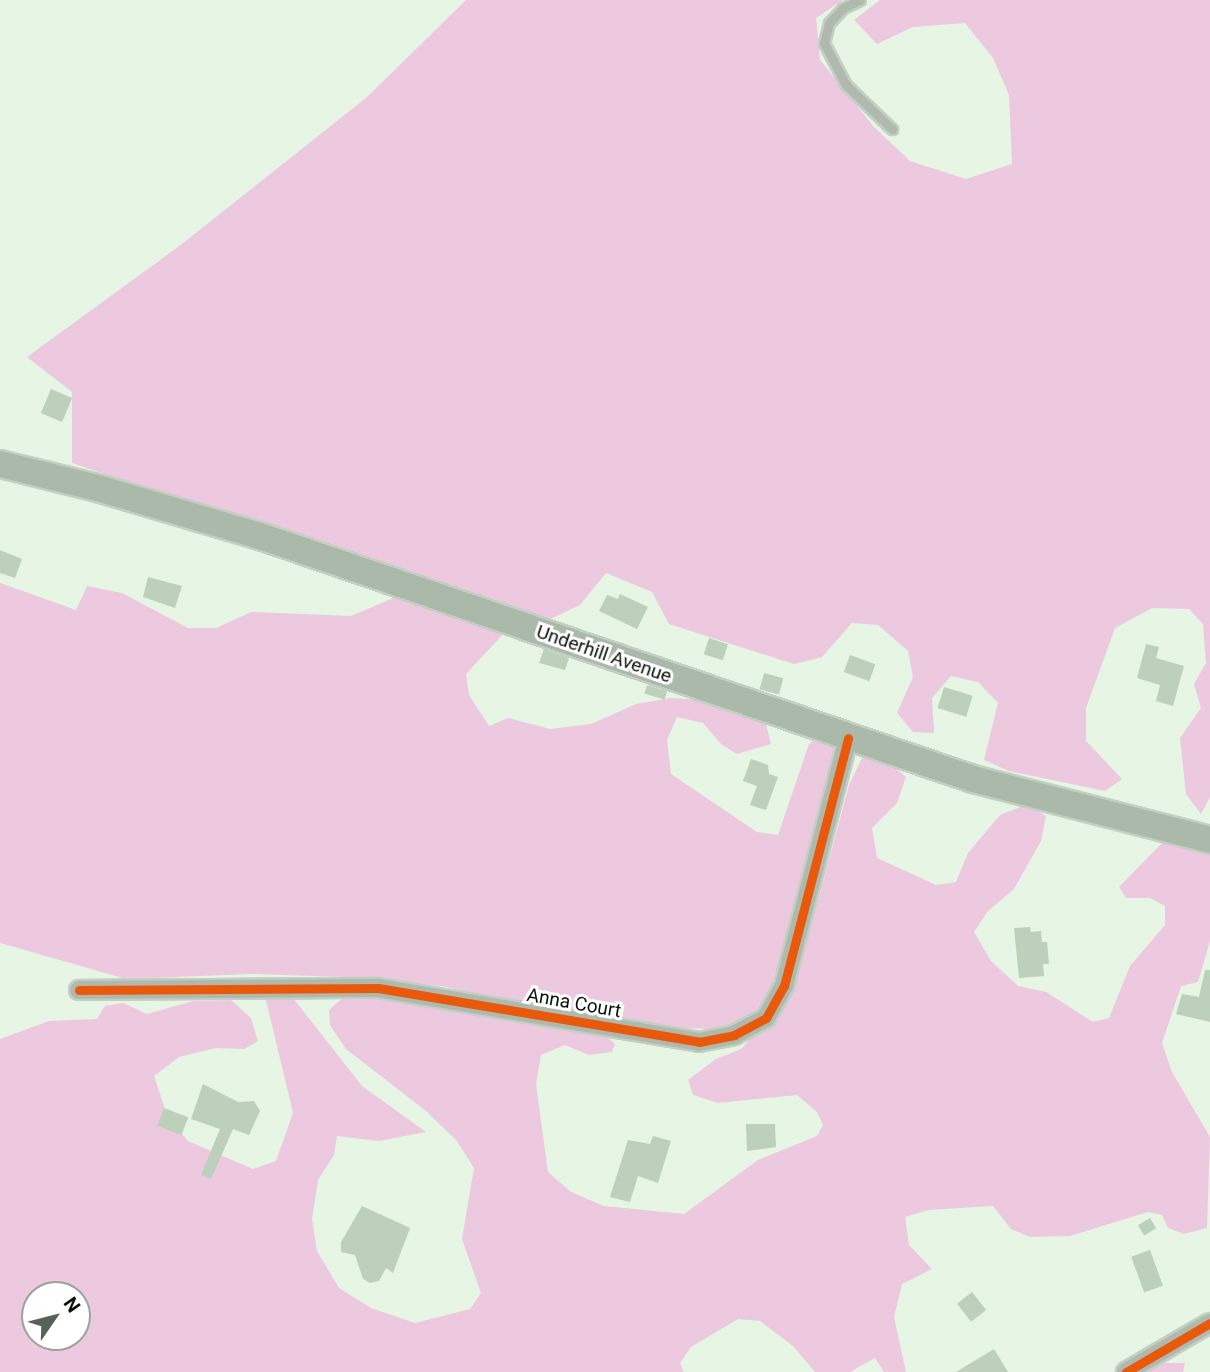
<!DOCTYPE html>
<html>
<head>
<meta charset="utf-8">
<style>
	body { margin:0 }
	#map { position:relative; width:1210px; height:1372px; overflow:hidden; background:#e6f5e4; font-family:Roboto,sans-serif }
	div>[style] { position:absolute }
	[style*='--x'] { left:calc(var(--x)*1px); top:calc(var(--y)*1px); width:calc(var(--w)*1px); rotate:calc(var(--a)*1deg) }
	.forest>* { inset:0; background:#edc9e0 }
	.building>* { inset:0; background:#bdd0bb; transform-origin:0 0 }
	.roads { filter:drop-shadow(2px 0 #c4cfc3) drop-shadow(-2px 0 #c4cfc3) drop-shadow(0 2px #c4cfc3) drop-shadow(0 -2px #c4cfc3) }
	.service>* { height:9px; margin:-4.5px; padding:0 4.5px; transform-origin:4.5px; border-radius:4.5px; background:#afb9ae }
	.minor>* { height:18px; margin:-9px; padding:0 9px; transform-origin:9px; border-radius:9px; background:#afb9ae }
	.secondary>* { height:26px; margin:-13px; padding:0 13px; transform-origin:13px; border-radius:13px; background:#abb9aa }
	.cycleway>* { height:9px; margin:-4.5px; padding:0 4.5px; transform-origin:4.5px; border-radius:4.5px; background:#e8590c }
	span { translate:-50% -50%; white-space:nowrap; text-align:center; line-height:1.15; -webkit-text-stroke:6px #fff; paint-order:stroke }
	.street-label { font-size:19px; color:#0a130a }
	.north { position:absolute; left:21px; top:1281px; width:70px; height:70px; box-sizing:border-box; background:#fff; border:2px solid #9da19d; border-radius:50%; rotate:55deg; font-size:19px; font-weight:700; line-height:28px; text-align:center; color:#0a130a }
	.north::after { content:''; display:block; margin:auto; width:24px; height:32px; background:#576256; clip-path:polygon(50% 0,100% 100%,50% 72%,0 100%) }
</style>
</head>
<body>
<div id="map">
	<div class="forest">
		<div style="clip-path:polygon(466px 0,843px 0,816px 18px,820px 60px,874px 127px,910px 161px,966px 179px,1012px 164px,1009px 95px,993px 58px,965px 23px,913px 27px,877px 44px,854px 20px,880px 0,1210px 0,1210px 797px,1201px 814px,1186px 794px,1180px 738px,1201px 708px,1194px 684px,1206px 663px,1203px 624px,1189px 609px,1152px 608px,1115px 628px,1086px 708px,1086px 741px,1122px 779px,1105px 791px,1009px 771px,984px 760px,998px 703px,978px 682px,951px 676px,932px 698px,934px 733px,913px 732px,897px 713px,913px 677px,908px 651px,878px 625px,852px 623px,822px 657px,794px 664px,669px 624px,652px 592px,606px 573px,580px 605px,544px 622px,72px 463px,72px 392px,27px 357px,178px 247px,366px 98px)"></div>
		<div style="clip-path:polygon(0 583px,76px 610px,87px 586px,122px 593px,188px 628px,216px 628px,251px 612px,351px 616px,403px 594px,505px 632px,466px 674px,469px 695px,489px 726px,508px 718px,550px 729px,591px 724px,636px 704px,671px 698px,720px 701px,766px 724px,771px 744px,737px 754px,721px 744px,703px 723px,677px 717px,667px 740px,671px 774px,757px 832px,778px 835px,809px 744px,819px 736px,832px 743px,836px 759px,808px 873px,763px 1013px,735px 1030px,658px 1027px,586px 1019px,442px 986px,342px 977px,251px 974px,126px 979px,0 943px)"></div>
		<div style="clip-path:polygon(evenodd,863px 756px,887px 761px,906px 777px,897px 803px,872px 828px,877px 858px,936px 885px,956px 882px,968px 853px,1000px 815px,1026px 805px,1046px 816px,1041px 841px,1014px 889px,988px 911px,974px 932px,991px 961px,1018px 986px,1046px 992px,1093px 1022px,1109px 1018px,1130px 966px,1165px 925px,1165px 906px,1150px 898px,1126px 898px,1119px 887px,1162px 843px,1193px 842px,1210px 847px,1210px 941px,1198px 982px,1181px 986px,1162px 1043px,1172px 1072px,1210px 1137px,1207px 1228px,1184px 1234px,1168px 1228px,1162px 1215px,1148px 1212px,1070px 1236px,1030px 1237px,1011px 1229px,993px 1206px,928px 1210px,905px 1217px,909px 1245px,932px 1269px,902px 1284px,894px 1317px,906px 1372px,884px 1372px,875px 1358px,850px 1372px,815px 1372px,793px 1346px,760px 1321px,738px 1319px,691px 1347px,680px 1363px,684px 1372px,0 1372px,0 1039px,49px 1021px,97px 1019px,105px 1006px,123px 1003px,147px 1014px,193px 1001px,231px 1000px,251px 1018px,258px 1041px,244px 1049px,216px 1048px,179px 1057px,154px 1076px,168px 1118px,188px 1141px,253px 1169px,276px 1161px,293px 1113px,266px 1000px,293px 998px,362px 1086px,426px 1132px,379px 1141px,337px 1136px,334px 1155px,318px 1180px,312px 1219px,317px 1251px,339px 1288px,371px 1308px,415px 1323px,470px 1309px,481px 1293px,462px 1239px,474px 1168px,457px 1141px,426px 1111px,346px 1049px,330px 1025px,329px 1010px,345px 996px,372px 996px,606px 1036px,615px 1044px,612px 1052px,589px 1055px,565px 1045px,541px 1055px,536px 1084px,548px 1172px,571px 1192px,604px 1206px,684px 1214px,758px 1160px,817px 1136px,823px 1125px,817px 1112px,797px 1095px,718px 1103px,693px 1095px,688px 1080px,716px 1059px,741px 1049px,782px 1005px,810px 930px,849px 785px,863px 756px,35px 1295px,77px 1295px,77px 1337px,35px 1337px,35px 1295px)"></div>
		<div style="clip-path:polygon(1159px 1363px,1185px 1363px,1183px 1372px,1148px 1372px)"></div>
	</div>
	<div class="building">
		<div style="left:51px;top:389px;width:23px;height:26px;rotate:23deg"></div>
		<div style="clip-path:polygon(0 550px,22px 559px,15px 578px,0 573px)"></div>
		<div style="clip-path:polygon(148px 577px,182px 586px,175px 608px,143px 597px)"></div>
		<div style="clip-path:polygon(620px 594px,648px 607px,637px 629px,599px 611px,607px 595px,618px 599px)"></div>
		<div style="left:709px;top:638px;width:20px;height:17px;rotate:18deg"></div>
		<div style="clip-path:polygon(1146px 644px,1159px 647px,1156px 658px,1184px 666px,1173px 706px,1156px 701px,1160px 685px,1137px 678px)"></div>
		<div style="clip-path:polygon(544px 649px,569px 658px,565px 670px,539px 663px)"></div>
		<div style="left:850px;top:655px;width:27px;height:18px;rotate:20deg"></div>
		<div style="left:764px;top:673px;width:20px;height:17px;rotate:15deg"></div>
		<div style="left:647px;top:685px;width:21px;height:9px;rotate:17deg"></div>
		<div style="left:944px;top:687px;width:30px;height:22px;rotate:17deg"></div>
		<div style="clip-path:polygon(751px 759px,768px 765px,769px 774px,778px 777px,766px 810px,750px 805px,757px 786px,743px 781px)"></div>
		<div style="clip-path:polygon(1030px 927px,1031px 932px,1041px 931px,1042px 942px,1047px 942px,1049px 964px,1043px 964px,1044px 976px,1019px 978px,1014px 928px)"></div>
		<div style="clip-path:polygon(1205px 970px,1210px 970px,1210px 1022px,1176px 1014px,1182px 994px,1199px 997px)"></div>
		<div style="clip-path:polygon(203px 1084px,238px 1102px,254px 1101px,260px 1111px,249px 1135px,233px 1129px,211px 1179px,201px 1175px,220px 1129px,191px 1119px)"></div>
		<div style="left:164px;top:1108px;width:26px;height:19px;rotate:21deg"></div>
		<div style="clip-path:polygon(746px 1124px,775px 1124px,776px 1147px,747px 1151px)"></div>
		<div style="clip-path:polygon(653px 1136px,671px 1141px,658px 1183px,638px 1176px,630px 1202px,610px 1197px,628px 1140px,650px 1144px)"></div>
		<div style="clip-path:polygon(362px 1206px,410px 1228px,393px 1273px,386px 1268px,379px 1281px,370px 1283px,363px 1279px,355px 1255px,341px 1252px,341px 1242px)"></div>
		<div style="left:1150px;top:1218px;width:12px;height:14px;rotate:59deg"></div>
		<div style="left:1150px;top:1250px;width:38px;height:20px;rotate:70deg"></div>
		<div style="left:972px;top:1292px;width:23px;height:19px;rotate:52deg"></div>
		<div style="clip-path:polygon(994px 1349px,1008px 1372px,956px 1372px)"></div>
	</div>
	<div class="roads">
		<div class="service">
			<div style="--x:860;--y:0;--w:19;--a:155"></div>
			<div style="--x:843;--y:8;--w:21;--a:133"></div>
			<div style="--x:829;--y:23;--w:21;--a:104"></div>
			<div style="--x:824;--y:43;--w:47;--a:62.4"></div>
			<div style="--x:846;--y:85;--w:64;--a:43.7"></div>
		</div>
		<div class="minor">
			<div style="--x:79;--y:990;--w:299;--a:-0.4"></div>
			<div style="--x:378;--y:988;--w:326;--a:9.5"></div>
			<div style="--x:699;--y:1042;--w:36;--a:-11"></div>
			<div style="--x:734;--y:1035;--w:36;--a:-28"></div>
			<div style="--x:766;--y:1018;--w:37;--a:-61"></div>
			<div style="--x:784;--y:986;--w:256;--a:-75.5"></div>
			<div style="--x:1126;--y:1372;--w:97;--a:-30.3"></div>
		</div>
		<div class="secondary">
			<div style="--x:0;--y:464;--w:104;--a:13.9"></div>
			<div style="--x:101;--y:489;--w:166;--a:16.5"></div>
			<div style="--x:260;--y:536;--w:753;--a:18.82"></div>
			<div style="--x:973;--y:779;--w:245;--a:14.4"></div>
		</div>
	</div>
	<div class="cycleway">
		<div style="--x:79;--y:990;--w:299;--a:-0.4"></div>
		<div style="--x:378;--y:988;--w:326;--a:9.5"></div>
		<div style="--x:699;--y:1042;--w:36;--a:-11"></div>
		<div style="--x:734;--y:1035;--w:36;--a:-28"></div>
		<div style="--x:766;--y:1018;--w:37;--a:-61"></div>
		<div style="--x:784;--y:986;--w:256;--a:-75.5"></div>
		<div style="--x:1126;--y:1372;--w:97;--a:-30.3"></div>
	</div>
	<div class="street-label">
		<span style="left:604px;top:654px;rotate:19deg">Underhill Avenue</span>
		<span style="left:574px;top:1003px;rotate:10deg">Anna Court</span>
	</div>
	<div class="north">N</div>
</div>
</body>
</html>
